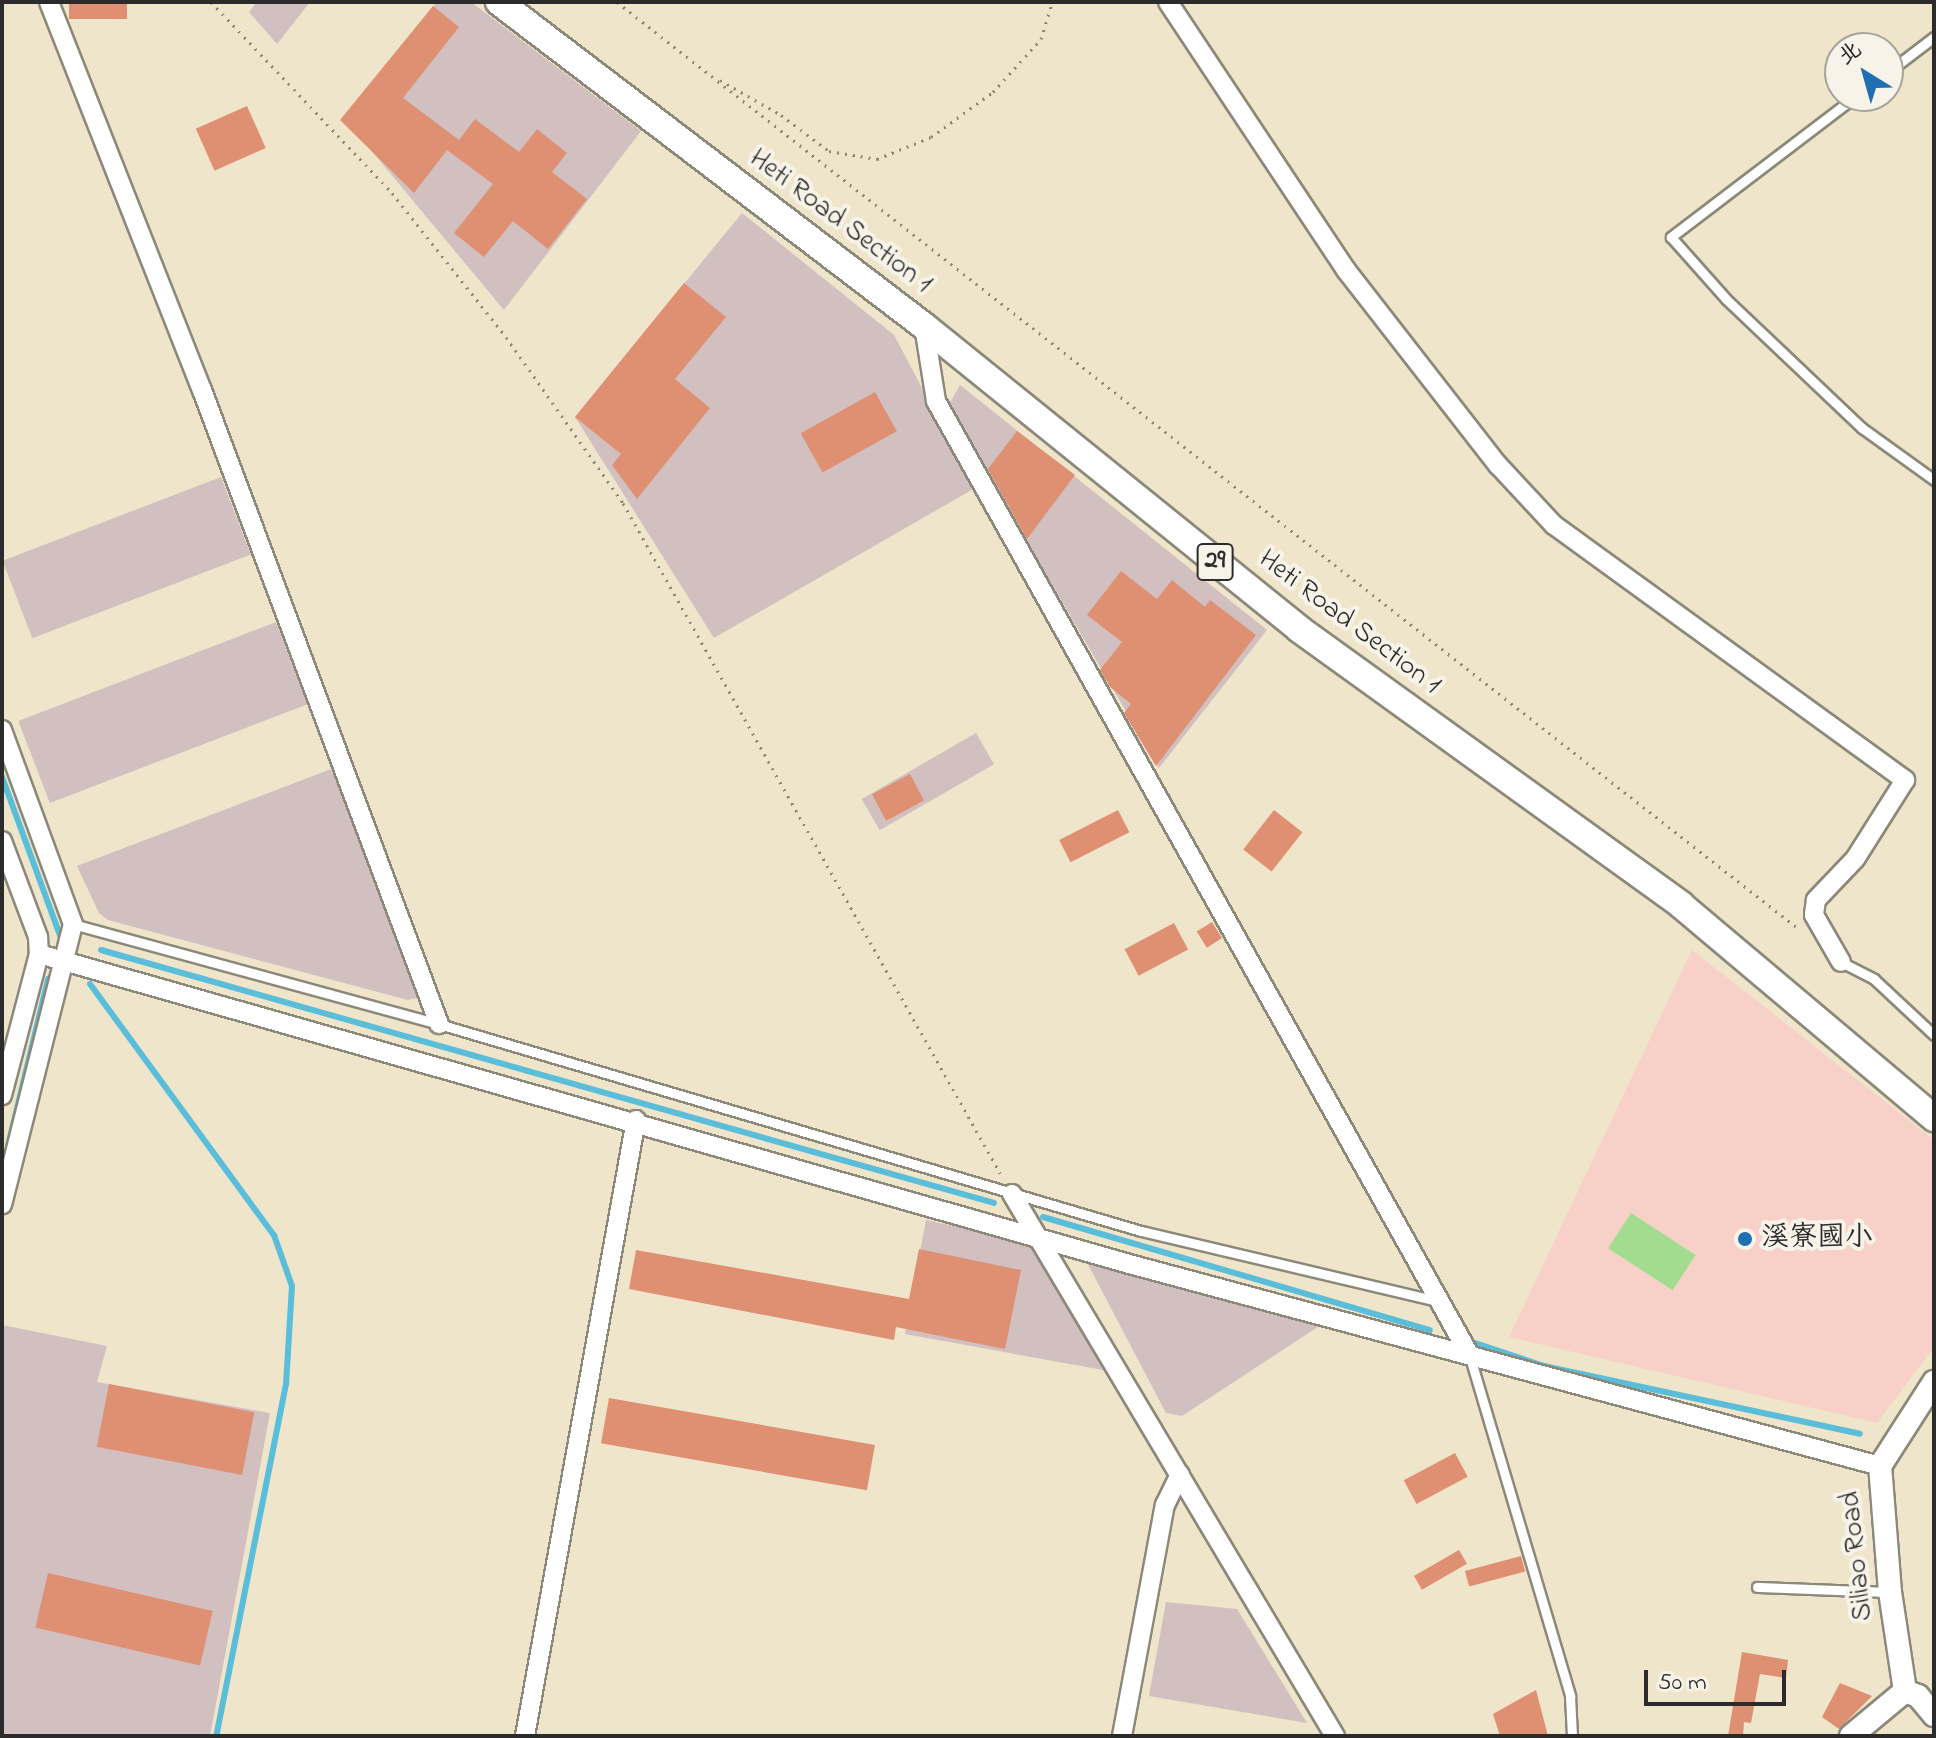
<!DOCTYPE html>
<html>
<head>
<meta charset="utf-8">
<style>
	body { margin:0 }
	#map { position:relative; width:1936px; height:1738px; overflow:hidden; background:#eee5ca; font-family:"Indie Flower","LXGW WenKai TC",sans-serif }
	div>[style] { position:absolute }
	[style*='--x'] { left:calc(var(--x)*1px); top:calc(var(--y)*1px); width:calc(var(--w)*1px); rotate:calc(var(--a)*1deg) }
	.built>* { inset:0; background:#f7d1c8 }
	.industrial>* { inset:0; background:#d2bfc0; transform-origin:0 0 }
	.green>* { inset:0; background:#a1dc8f; transform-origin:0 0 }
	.stream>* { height:6px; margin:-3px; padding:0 3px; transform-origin:3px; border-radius:3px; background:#5abdd9 }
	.building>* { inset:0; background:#df8f72; transform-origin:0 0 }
	.path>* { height:3px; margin-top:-1.5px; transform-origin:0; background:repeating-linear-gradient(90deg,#8c887a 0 2px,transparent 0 8px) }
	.roads { filter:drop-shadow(2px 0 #8c887a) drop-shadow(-2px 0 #8c887a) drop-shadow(0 2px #8c887a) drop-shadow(0 -2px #8c887a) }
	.service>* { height:9px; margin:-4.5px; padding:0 4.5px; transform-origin:4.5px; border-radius:4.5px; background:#fff }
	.minor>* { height:18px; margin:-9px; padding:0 9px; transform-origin:9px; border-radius:9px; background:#fff }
	.tertiary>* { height:22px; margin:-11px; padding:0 11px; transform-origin:11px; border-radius:11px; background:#fff }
	.primary>* { height:26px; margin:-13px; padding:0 13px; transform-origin:13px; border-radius:13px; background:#fff }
	.dots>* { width:22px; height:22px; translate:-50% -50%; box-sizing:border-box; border:4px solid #f7f3e8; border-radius:50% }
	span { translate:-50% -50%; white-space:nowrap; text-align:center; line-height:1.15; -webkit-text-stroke:8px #f7f3e8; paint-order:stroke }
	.shield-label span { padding:2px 6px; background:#f7f3e8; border:2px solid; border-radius:6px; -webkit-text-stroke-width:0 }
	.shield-label { font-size:26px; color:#2b2b2b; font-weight:700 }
	.street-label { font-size:28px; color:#2b2b2b }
	.poi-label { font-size:28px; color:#2b2b2b }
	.left { translate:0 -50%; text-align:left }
	.frame { position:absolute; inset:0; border:4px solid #2b2b2b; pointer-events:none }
	.north { position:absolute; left:1824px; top:32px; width:80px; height:80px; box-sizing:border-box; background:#f7f3e8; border:2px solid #a5a39c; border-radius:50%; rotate:323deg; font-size:22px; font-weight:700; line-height:32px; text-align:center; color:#2b2b2b }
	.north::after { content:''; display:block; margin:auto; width:28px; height:36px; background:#1f6fb2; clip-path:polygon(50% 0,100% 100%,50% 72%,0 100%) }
	.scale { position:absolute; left:1644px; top:1670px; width:142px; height:36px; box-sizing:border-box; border:4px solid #2b2b2b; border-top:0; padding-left:10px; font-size:24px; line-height:28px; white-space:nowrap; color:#2b2b2b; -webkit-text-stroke:6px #f7f3e8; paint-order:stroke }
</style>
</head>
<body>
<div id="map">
	<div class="built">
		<div style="clip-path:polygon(1692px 950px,1934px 1140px,1934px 1347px,1877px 1423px,1509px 1337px)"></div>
	</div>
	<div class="industrial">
		<div style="clip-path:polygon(257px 2px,310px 2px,277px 44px,249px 12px)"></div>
		<div style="clip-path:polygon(437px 2px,471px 2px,641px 131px,504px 310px,345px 119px)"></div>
		<div style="clip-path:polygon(742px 213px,894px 335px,975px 488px,714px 638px,575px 417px)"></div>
		<div style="clip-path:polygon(960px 385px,1267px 630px,1159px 768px,948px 406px)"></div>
		<div style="left:221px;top:477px;width:83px;height:234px;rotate:69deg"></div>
		<div style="left:276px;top:622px;width:88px;height:276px;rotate:69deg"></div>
		<div style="left:976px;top:733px;width:36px;height:132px;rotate:60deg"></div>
		<div style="clip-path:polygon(331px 769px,421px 997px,408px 1000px,108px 920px,99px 913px,77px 866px)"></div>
		<div style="clip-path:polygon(926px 1220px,1033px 1243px,1103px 1370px,905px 1334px)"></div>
		<div style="clip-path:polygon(1083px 1255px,1324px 1323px,1182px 1416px,1166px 1413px)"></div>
		<div style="clip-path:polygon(2px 1325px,107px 1346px,97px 1382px,270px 1413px,210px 1736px,2px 1736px)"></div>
		<div style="clip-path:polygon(1166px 1602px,1237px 1609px,1307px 1723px,1149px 1696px)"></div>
	</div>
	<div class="green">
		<div style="left:1631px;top:1213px;width:77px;height:42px;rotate:33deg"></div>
	</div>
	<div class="stream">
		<div style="--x:2;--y:777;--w:171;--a:69.9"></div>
		<div style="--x:101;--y:950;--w:928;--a:15.82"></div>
		<div style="--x:90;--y:984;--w:311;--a:53.8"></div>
		<div style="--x:274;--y:1235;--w:54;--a:70.6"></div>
		<div style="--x:292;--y:1286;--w:98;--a:93.5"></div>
		<div style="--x:286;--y:1384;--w:359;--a:101.2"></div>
		<div style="--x:8;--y:1146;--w:172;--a:-76.5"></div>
		<div style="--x:1043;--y:1217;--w:403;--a:16.3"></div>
		<div style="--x:1472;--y:1342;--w:76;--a:18.4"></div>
		<div style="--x:1544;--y:1366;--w:323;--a:12.1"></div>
	</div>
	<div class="building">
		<div style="left:69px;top:2px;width:58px;height:17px"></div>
		<div style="clip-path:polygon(433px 6px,459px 27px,403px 98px,459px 140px,475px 119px,519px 152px,537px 129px,567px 153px,552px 172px,587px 199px,548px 249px,513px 221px,484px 257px,454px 233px,493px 184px,447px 150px,414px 193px,340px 120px)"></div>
		<div style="left:247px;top:106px;width:46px;height:56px;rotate:66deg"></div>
		<div style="clip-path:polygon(684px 283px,726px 317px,675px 379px,710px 408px,637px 499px,612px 465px,621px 454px,575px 417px)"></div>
		<div style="left:875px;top:392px;width:45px;height:85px;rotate:61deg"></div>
		<div style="clip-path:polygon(1017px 431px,1075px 475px,1027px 539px,988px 469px)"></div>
		<div style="clip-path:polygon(1121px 571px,1157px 599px,1172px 580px,1205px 607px,1210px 600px,1256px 635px,1156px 766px,1124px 713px,1131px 704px,1110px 687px,1100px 670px,1122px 642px,1087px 615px)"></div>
		<div style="left:910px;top:774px;width:30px;height:43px;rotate:62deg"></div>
		<div style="left:1118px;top:810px;width:25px;height:66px;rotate:63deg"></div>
		<div style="left:1274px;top:810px;width:36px;height:50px;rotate:38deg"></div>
		<div style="left:1212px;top:922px;width:19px;height:18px;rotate:58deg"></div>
		<div style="left:1174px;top:923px;width:30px;height:56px;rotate:62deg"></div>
		<div style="clip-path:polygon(919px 1249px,1021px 1270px,1005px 1349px,896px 1327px,894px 1340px,629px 1289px,636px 1250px,909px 1299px)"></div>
		<div style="left:109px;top:1384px;width:148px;height:64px;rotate:11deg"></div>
		<div style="left:609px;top:1398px;width:270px;height:46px;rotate:10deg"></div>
		<div style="left:1455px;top:1453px;width:27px;height:58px;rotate:62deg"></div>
		<div style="left:1459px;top:1550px;width:16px;height:52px;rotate:60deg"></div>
		<div style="left:1521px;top:1556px;width:16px;height:58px;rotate:75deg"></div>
		<div style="left:48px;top:1573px;width:169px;height:56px;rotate:13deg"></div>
		<div style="clip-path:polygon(1742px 1652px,1788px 1660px,1786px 1678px,1760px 1674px,1751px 1723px,1744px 1722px,1743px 1736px,1728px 1736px)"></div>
		<div style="clip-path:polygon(1840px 1683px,1872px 1696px,1839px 1729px,1822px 1717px)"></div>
		<div style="clip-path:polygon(1536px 1690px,1548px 1736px,1500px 1736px,1493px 1714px)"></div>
	</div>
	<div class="path">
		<div style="--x:211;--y:2;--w:263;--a:46.5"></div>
		<div style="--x:392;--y:193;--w:184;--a:51.6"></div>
		<div style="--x:506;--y:337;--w:203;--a:54.8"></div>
		<div style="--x:623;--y:503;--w:769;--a:60.63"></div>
		<div style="--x:617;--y:2;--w:1502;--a:38.11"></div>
		<div style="--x:720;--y:80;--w:70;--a:29.8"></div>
		<div style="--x:781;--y:115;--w:60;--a:36.9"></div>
		<div style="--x:829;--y:151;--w:49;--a:9.5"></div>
		<div style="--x:877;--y:159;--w:58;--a:-22.2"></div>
		<div style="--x:931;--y:137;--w:77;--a:-36"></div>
		<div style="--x:993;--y:92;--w:72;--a:-47.8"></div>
		<div style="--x:1041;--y:39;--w:39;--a:-73"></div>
	</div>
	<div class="roads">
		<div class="service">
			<div style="--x:1888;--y:72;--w:58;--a:-37.3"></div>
			<div style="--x:1856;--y:96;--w:233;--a:142.7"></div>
			<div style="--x:1671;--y:237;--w:83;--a:48.4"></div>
			<div style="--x:1726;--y:299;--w:187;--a:43.5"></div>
			<div style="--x:1862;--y:428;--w:89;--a:35.8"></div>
			<div style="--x:73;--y:924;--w:379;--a:15.3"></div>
			<div style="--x:439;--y:1024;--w:732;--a:16.43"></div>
			<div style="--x:1141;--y:1231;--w:305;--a:13.3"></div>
			<div style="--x:1841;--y:962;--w:37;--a:27"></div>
			<div style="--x:1874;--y:979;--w:82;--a:43"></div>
			<div style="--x:1469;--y:1354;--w:357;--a:73.5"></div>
			<div style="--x:1570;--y:1696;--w:40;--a:87.1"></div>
			<div style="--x:1757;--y:1587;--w:133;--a:2.2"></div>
		</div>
		<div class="minor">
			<div style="--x:49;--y:2;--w:417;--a:68.5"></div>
			<div style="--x:202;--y:390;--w:677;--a:69.5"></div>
			<div style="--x:1168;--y:2;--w:322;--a:56.4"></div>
			<div style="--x:1346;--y:270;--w:247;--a:52.1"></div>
			<div style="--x:1498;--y:465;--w:82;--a:47"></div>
			<div style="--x:1554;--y:525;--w:434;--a:36"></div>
			<div style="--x:1905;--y:780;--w:93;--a:122.3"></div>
			<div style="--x:1855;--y:859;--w:57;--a:133.6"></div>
			<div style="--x:1816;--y:900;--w:15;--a:98"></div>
			<div style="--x:1814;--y:915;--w:54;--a:60.1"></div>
			<div style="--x:924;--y:326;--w:76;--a:80.9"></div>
			<div style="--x:936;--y:401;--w:1092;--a:60.78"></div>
			<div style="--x:2;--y:730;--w:207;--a:69.9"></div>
			<div style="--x:73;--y:924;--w:289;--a:104.2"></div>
			<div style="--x:2;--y:841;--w:103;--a:69.4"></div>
			<div style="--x:38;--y:937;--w:17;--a:87"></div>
			<div style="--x:39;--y:954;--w:146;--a:104.7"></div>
			<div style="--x:39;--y:954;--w:1137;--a:15.87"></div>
			<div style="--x:1133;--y:1265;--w:774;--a:15.06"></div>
			<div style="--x:1012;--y:1194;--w:631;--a:59.21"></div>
			<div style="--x:525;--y:1736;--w:626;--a:-79.79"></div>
			<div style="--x:1122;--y:1736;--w:235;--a:-79.5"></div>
			<div style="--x:1165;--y:1505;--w:34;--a:-64"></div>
		</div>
		<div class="tertiary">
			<div style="--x:1905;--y:1691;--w:100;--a:-98.6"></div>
			<div style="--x:1890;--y:1592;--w:126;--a:-94.5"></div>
			<div style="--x:1880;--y:1466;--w:100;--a:-57.3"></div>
			<div style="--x:1905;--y:1691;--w:14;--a:21"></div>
			<div style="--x:1918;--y:1696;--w:25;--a:50"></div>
			<div style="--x:1851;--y:1736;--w:70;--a:-39.8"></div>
		</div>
		<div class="primary">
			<div style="--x:499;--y:2;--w:534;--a:37.32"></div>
			<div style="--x:924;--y:326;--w:482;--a:38.9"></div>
			<div style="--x:1299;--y:629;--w:471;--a:35.8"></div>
			<div style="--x:1681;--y:905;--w:331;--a:40.1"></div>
		</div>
	</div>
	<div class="dots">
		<div style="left:1745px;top:1239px;background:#1f6fb2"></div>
	</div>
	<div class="shield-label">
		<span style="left:1215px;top:562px">29</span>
	</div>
	<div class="street-label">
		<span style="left:840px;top:222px;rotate:37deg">Heti Road Section 1</span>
		<span style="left:1349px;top:623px;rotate:37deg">Heti Road Section 1</span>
		<span style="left:1858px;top:1556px;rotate:-96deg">Siliao Road</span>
	</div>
	<div class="poi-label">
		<span class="left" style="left:1761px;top:1239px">溪寮國小</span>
	</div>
	<div class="frame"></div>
	<div class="north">北</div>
	<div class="scale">50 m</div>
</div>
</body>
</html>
